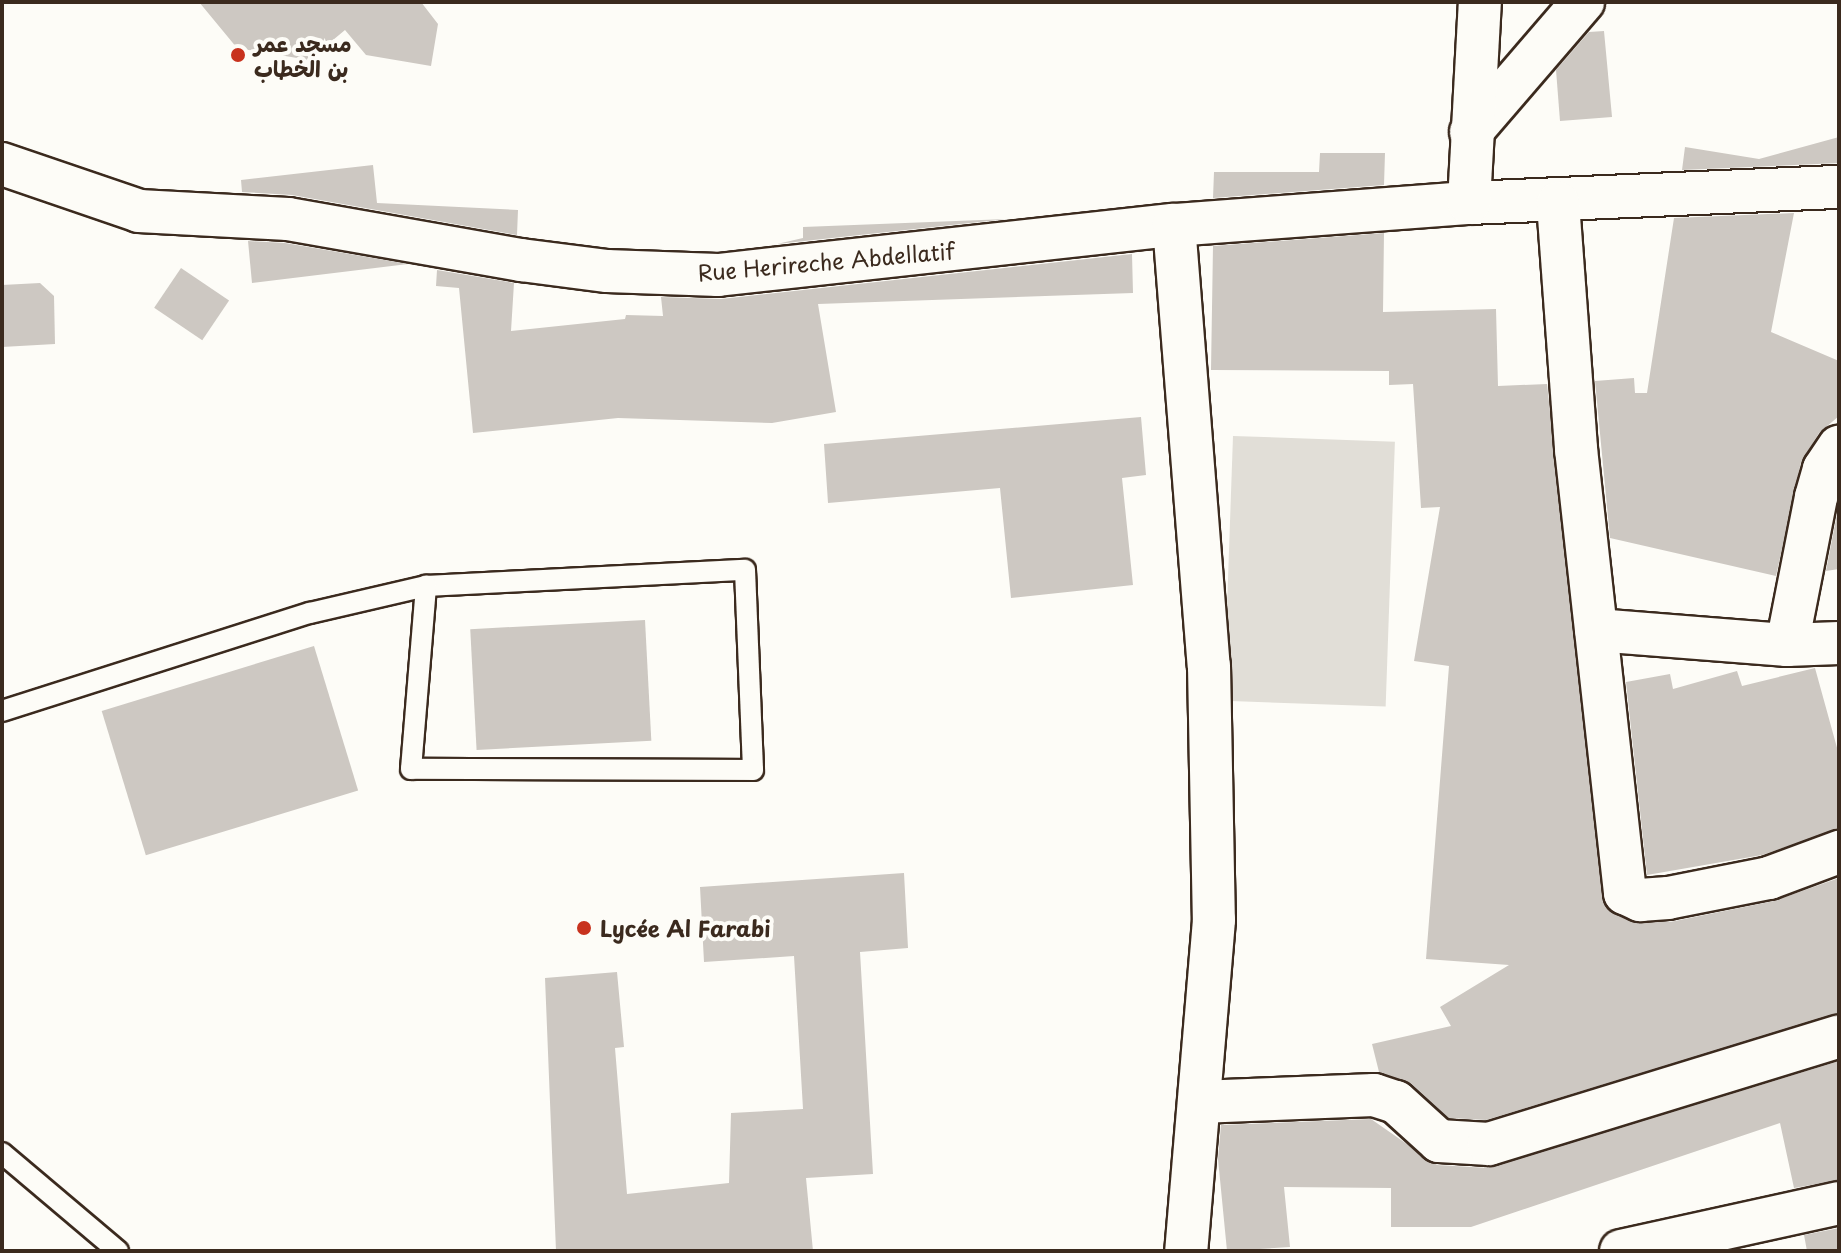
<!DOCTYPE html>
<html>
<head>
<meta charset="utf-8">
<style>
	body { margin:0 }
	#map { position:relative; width:1841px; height:1253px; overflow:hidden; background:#fdfcf7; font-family:"Playpen Sans","Playpen Sans Arabic",sans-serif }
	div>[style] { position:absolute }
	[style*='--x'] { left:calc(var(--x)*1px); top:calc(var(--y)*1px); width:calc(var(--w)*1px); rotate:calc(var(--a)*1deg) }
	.green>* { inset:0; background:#e1ded7; transform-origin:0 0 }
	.building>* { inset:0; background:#cdc8c2; transform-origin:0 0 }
	.roads { filter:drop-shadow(2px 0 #3b2a1e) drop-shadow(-2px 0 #3b2a1e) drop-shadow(0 2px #3b2a1e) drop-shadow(0 -2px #3b2a1e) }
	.lane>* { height:20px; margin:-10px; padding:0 10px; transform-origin:10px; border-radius:10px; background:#fdfcf7 }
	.street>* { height:42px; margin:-21px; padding:0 21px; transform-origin:21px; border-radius:21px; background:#fdfcf7 }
	.dots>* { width:22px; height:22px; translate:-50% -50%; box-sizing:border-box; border:4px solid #fdfcf7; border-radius:50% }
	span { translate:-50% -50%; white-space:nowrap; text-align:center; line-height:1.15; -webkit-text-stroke:8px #fdfcf7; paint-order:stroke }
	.poi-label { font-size:22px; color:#3b2a1e; font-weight:700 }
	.left { translate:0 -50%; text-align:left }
	.street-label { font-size:22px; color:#3b2a1e }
	.frame { position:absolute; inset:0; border:4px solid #3b2a1e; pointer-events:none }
</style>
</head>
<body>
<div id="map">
	<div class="green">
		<div style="left:1233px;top:436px;width:162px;height:265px;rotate:2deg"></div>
	</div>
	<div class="building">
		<div style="clip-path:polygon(199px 2px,421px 2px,438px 24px,431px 66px,366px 55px,345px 30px,309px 60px,237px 48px)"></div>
		<div style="clip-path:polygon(1604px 31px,1612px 117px,1560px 121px,1556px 70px,1589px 32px)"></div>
		<div style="clip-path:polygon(1839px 137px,1839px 163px,1682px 170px,1685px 147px,1759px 159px)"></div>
		<div style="clip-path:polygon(1320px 153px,1385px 153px,1384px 185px,1213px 198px,1214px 172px,1319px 172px)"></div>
		<div style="clip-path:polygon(373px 165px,377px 203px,518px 210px,517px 235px,292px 195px,242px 192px,241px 180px)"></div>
		<div style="clip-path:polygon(1794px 213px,1771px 332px,1839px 361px,1839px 416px,1819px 433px,1801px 462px,1776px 576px,1610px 538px,1595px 381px,1634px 378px,1635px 393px,1647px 393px,1674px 218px)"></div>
		<div style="clip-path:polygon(1007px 219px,777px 244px,803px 238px,803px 227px)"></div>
		<div style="clip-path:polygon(1384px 233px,1383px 312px,1496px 309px,1498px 386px,1547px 384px,1605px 906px,1631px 922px,1670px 922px,1774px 901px,1839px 878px,1839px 1013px,1486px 1120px,1449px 1118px,1412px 1084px,1379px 1072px,1372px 1044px,1451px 1026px,1440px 1007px,1509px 965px,1426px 959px,1449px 666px,1414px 661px,1440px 507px,1421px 508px,1413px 384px,1389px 385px,1389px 371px,1211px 370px,1213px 246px)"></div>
		<div style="clip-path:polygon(248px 241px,285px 243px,408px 264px,252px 283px)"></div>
		<div style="clip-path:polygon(1132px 254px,1133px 293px,818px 304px,836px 412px,772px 423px,618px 418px,473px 433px,459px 288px,436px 286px,437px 270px,514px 283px,511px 331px,625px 319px,626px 315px,663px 316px,661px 297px,721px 299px)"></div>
		<div style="left:181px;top:268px;width:58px;height:48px;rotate:34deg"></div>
		<div style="clip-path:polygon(40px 283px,54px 296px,55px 344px,2px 347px,2px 285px)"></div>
		<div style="clip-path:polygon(1141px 417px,1146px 475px,1122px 478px,1133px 585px,1011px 598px,1000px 488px,828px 503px,824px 444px)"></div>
		<div style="clip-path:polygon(1839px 504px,1839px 569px,1826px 571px)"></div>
		<div style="left:645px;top:620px;width:121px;height:175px;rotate:87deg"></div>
		<div style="left:314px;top:646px;width:151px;height:222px;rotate:73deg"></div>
		<div style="clip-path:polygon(1815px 668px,1839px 755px,1839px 829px,1762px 855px,1647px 875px,1626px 682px,1670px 674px,1673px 689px,1737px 671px,1742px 686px)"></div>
		<div style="clip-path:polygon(904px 873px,908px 948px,860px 952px,873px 1174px,806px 1178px,813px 1251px,556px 1251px,545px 978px,617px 972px,624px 1047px,615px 1048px,627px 1194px,729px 1183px,731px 1113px,803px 1109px,794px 956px,704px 962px,700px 887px)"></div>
		<div style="clip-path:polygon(1839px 1061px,1839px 1180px,1794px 1188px,1780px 1123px,1471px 1227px,1391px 1227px,1391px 1188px,1284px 1187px,1290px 1247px,1227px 1251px,1218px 1159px,1221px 1125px,1371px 1119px,1437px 1165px,1488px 1168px)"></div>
		<div style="clip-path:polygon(1839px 1228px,1839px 1251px,1807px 1251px,1804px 1235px)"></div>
	</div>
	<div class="roads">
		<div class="lane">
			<div style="--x:2;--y:711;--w:323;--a:-17.7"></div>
			<div style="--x:310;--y:613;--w:119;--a:-13.1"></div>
			<div style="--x:426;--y:586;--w:319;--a:-2.9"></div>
			<div style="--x:745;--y:570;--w:200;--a:87.7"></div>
			<div style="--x:753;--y:770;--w:342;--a:-179.8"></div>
			<div style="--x:411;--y:769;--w:184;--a:-85.3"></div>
			<div style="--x:2;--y:1153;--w:152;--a:40.2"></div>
		</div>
		<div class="street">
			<div style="--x:1471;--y:132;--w:172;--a:-49.3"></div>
			<div style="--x:2;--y:164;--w:145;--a:18.9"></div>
			<div style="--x:139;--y:211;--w:149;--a:3.1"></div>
			<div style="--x:288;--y:219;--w:237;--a:10"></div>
			<div style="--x:521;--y:260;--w:87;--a:7.3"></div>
			<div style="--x:607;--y:271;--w:111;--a:2.1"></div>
			<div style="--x:718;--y:275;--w:459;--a:-6.3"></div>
			<div style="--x:1174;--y:225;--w:296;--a:-4.3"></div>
			<div style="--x:1469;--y:203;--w:370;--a:-2.5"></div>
			<div style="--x:1469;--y:203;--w:201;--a:-86.9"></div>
			<div style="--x:1558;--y:203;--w:247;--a:85.8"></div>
			<div style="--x:1576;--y:449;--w:447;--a:83.7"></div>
			<div style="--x:1625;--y:893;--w:17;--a:25"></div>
			<div style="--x:1640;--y:900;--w:28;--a:-4"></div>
			<div style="--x:1668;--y:898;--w:103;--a:-11.2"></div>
			<div style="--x:1769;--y:878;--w:75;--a:-20.4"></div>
			<div style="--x:1174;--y:225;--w:442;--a:85.5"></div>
			<div style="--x:1209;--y:666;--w:254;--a:88.9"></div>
			<div style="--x:1214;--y:920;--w:332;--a:94.8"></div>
			<div style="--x:1596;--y:630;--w:192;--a:4.5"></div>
			<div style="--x:1787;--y:645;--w:52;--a:-2.2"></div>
			<div style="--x:1787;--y:645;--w:151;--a:-78.9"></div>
			<div style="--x:1816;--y:497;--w:29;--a:-74"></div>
			<div style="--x:1824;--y:469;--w:27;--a:-56"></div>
			<div style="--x:1199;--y:1102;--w:175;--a:-2.3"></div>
			<div style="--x:1374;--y:1095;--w:23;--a:18"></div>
			<div style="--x:1396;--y:1102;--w:58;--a:42.2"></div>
			<div style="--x:1439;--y:1141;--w:50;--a:3.4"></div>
			<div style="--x:1489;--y:1144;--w:366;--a:-17.1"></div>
			<div style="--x:1621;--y:1251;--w:223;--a:-12.4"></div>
		</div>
	</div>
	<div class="dots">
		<div style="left:238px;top:55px;background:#c8321e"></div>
		<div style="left:584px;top:928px;background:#c8321e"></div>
	</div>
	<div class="poi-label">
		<span class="left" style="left:254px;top:55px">مسجد عمر<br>بن الخطاب</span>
		<span class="left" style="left:600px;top:928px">Lycée Al Farabi</span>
	</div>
	<div class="street-label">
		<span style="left:826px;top:261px;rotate:-5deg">Rue Herireche Abdellatif</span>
	</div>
	<div class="frame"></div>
</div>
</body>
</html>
